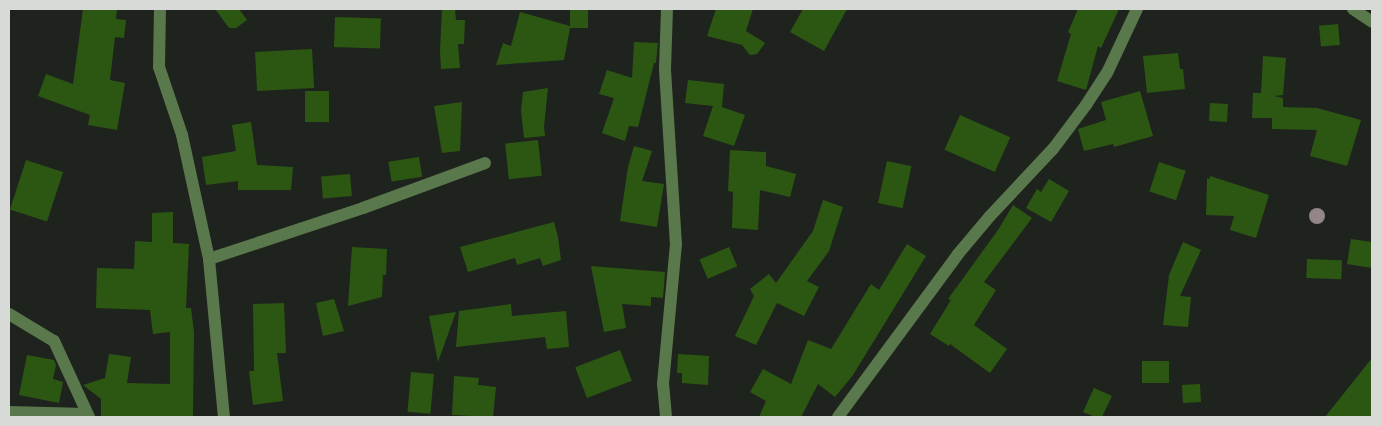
<!DOCTYPE html>
<html>
<head>
<meta charset="utf-8">
<style>
	body { margin:0 }
	#map { position:relative; width:1381px; height:426px; overflow:hidden; background:#1f231d; font-family:"Work Sans",sans-serif }
	div>[style] { position:absolute }
	[style*='--x'] { left:calc(var(--x)*1px); top:calc(var(--y)*1px); width:calc(var(--w)*1px); rotate:calc(var(--a)*1deg) }
	.building>* { inset:0; background:#2c5713; transform-origin:0 0 }
	.minor>* { height:12px; margin:-6px; padding:0 6px; transform-origin:6px; border-radius:6px; background:#59784b }
	.trees>* { width:16px; height:16px; margin:-8px; border-radius:50%; background:#928686 }
	span { translate:-50% -50%; white-space:nowrap; text-align:center; line-height:1.15; -webkit-text-stroke:4px #0a0c09; paint-order:stroke }
	.frame { position:absolute; inset:0; border:10px solid #d7dad6; pointer-events:none }
</style>
</head>
<body>
<div id="map">
	<div class="building">
		<div style="clip-path:polygon(83px 9px,117px 10px,116px 19px,126px 20px,124px 38px,115px 37px,110px 80px,125px 83px,117px 130px,88px 125px,90px 115px,38px 96px,46px 74px,73px 84px)"></div>
		<div style="clip-path:polygon(215px 9px,239px 9px,247px 20px,236px 28px,229px 28px)"></div>
		<div style="clip-path:polygon(442px 9px,455px 9px,456px 20px,465px 20px,464px 44px,458px 44px,460px 68px,441px 69px,440px 51px)"></div>
		<div style="clip-path:polygon(570px 9px,588px 9px,588px 28px,570px 28px,564px 60px,496px 65px,503px 43px,511px 46px,520px 12px,570px 26px)"></div>
		<div style="clip-path:polygon(716px 9px,753px 9px,746px 31px,765px 43px,757px 54px,750px 55px,742px 45px,707px 36px)"></div>
		<div style="clip-path:polygon(803px 9px,847px 9px,824px 51px,790px 32px)"></div>
		<div style="clip-path:polygon(1078px 9px,1119px 9px,1101px 48px,1098px 46px,1086px 90px,1057px 81px,1071px 34px,1068px 32px)"></div>
		<div style="left:335px;top:17px;width:46px;height:30px;rotate:2deg"></div>
		<div style="left:1338px;top:24px;width:21px;height:19px;rotate:85deg"></div>
		<div style="clip-path:polygon(634px 42px,658px 43px,656px 63px,654px 63px,638px 127px,629px 126px,625px 141px,602px 133px,614px 98px,599px 94px,607px 70px,632px 78px)"></div>
		<div style="left:312px;top:49px;width:39px;height:57px;rotate:87deg"></div>
		<div style="clip-path:polygon(1178px 53px,1180px 69px,1183px 69px,1185px 89px,1147px 93px,1143px 56px)"></div>
		<div style="clip-path:polygon(1263px 56px,1286px 58px,1283px 95px,1274px 96px,1283px 98px,1283px 107px,1317px 108px,1361px 120px,1347px 166px,1310px 156px,1317px 130px,1272px 129px,1272px 118px,1252px 118px,1253px 93px,1261px 93px)"></div>
		<div style="clip-path:polygon(688px 80px,724px 84px,722px 107px,719px 106px,745px 115px,734px 146px,703px 136px,713px 106px,685px 103px)"></div>
		<div style="clip-path:polygon(548px 88px,544px 127px,545px 136px,524px 138px,521px 111px,523px 92px)"></div>
		<div style="left:329px;top:91px;width:31px;height:24px;rotate:90deg"></div>
		<div style="clip-path:polygon(1140px 91px,1153px 136px,1114px 147px,1113px 144px,1084px 151px,1078px 129px,1106px 120px,1101px 102px)"></div>
		<div style="clip-path:polygon(462px 102px,460px 151px,442px 153px,434px 106px)"></div>
		<div style="left:1210px;top:103px;width:18px;height:18px;rotate:3deg"></div>
		<div style="left:960px;top:115px;width:55px;height:38px;rotate:24deg"></div>
		<div style="clip-path:polygon(251px 122px,257px 165px,293px 167px,291px 190px,238px 190px,238px 181px,206px 185px,202px 157px,236px 151px,232px 125px)"></div>
		<div style="left:538px;top:140px;width:36px;height:33px;rotate:84deg"></div>
		<div style="clip-path:polygon(634px 146px,652px 151px,642px 181px,664px 184px,657px 227px,620px 221px,628px 167px)"></div>
		<div style="clip-path:polygon(730px 150px,766px 152px,766px 166px,796px 174px,790px 197px,760px 190px,758px 230px,732px 228px,733px 192px,728px 191px)"></div>
		<div style="left:419px;top:157px;width:20px;height:31px;rotate:81deg"></div>
		<div style="left:26px;top:160px;width:39px;height:52px;rotate:18deg"></div>
		<div style="left:887px;top:161px;width:25px;height:43px;rotate:12deg"></div>
		<div style="left:1159px;top:162px;width:28px;height:31px;rotate:18deg"></div>
		<div style="left:350px;top:174px;width:22px;height:29px;rotate:85deg"></div>
		<div style="clip-path:polygon(1210px 176px,1269px 195px,1256px 238px,1230px 230px,1234px 216px,1206px 215px,1207px 178px,1210px 179px)"></div>
		<div style="clip-path:polygon(1049px 179px,1069px 191px,1051px 222px,1026px 208px,1037px 189px,1041px 192px)"></div>
		<div style="clip-path:polygon(823px 200px,843px 207px,829px 251px,807px 281px,819px 287px,804px 316px,777px 303px,756px 345px,735px 336px,754px 296px,750px 289px,769px 274px,776px 283px,813px 231px)"></div>
		<div style="clip-path:polygon(1013px 205px,1032px 218px,984px 282px,996px 290px,974px 325px,1007px 349px,990px 373px,950px 344px,949px 346px,930px 334px,951px 300px,948px 299px,998px 230px)"></div>
		<div style="clip-path:polygon(173px 212px,173px 243px,189px 244px,186px 308px,191px 308px,194px 332px,193px 417px,101px 417px,101px 399px,83px 385px,105px 378px,109px 354px,131px 357px,127px 383px,170px 384px,170px 332px,153px 334px,150px 310px,96px 308px,97px 268px,134px 269px,135px 241px,152px 242px,152px 213px)"></div>
		<div style="clip-path:polygon(554px 222px,558px 237px,561px 260px,543px 266px,540px 258px,517px 265px,515px 258px,468px 272px,460px 247px)"></div>
		<div style="clip-path:polygon(1351px 239px,1372px 242px,1372px 268px,1347px 264px)"></div>
		<div style="clip-path:polygon(1183px 242px,1201px 250px,1180px 296px,1191px 297px,1188px 327px,1163px 325px,1169px 275px)"></div>
		<div style="clip-path:polygon(907px 244px,926px 256px,853px 375px,835px 397px,818px 384px,801px 417px,759px 417px,766px 401px,750px 392px,763px 369px,791px 384px,808px 340px,831px 349px,871px 284px,879px 290px)"></div>
		<div style="clip-path:polygon(352px 247px,387px 249px,386px 275px,383px 275px,382px 297px,348px 306px)"></div>
		<div style="left:729px;top:247px;width:21px;height:32px;rotate:67deg"></div>
		<div style="left:1307px;top:259px;width:35px;height:19px;rotate:2deg"></div>
		<div style="clip-path:polygon(591px 266px,665px 272px,663px 298px,651px 297px,651px 306px,622px 304px,626px 328px,604px 332px)"></div>
		<div style="clip-path:polygon(334px 299px,344px 331px,323px 336px,316px 303px)"></div>
		<div style="clip-path:polygon(284px 303px,286px 353px,277px 353px,283px 401px,253px 405px,249px 371px,254px 371px,253px 304px)"></div>
		<div style="clip-path:polygon(511px 304px,512px 316px,566px 311px,569px 347px,547px 349px,545px 337px,456px 347px,459px 311px)"></div>
		<div style="clip-path:polygon(456px 312px,438px 362px,429px 316px)"></div>
		<div style="left:620px;top:350px;width:33px;height:48px;rotate:69deg"></div>
		<div style="clip-path:polygon(678px 354px,709px 356px,708px 385px,682px 383px,682px 373px,677px 373px)"></div>
		<div style="clip-path:polygon(27px 355px,54px 360px,56px 365px,53px 379px,63px 382px,59px 403px,19px 395px)"></div>
		<div style="clip-path:polygon(1372px 358px,1372px 417px,1325px 417px)"></div>
		<div style="left:1142px;top:361px;width:27px;height:22px"></div>
		<div style="left:411px;top:372px;width:23px;height:40px;rotate:5deg"></div>
		<div style="clip-path:polygon(454px 376px,479px 378px,478px 385px,496px 387px,493px 417px,452px 415px)"></div>
		<div style="left:1200px;top:384px;width:18px;height:18px;rotate:87deg"></div>
		<div style="clip-path:polygon(1094px 388px,1112px 396px,1102px 417px,1095px 417px,1083px 412px)"></div>
	</div>
	<div class="minor">
		<div style="--x:160;--y:9;--w:58;--a:91"></div>
		<div style="--x:159;--y:67;--w:72;--a:71.3"></div>
		<div style="--x:182;--y:135;--w:127;--a:77.7"></div>
		<div style="--x:209;--y:259;--w:159;--a:84.6"></div>
		<div style="--x:1353;--y:9;--w:23;--a:34"></div>
		<div style="--x:209;--y:259;--w:162;--a:-18.3"></div>
		<div style="--x:363;--y:208;--w:130;--a:-20.2"></div>
		<div style="--x:9;--y:314;--w:52;--a:31"></div>
		<div style="--x:54;--y:341;--w:84;--a:65.3"></div>
		<div style="--x:9;--y:412;--w:78;--a:1.5"></div>
		<div style="--x:666;--y:417;--w:33;--a:-95"></div>
		<div style="--x:663;--y:384;--w:140;--a:-84.7"></div>
		<div style="--x:676;--y:245;--w:176;--a:-93.6"></div>
		<div style="--x:665;--y:69;--w:60;--a:-88.1"></div>
		<div style="--x:838;--y:417;--w:202;--a:-53.6"></div>
		<div style="--x:958;--y:254;--w:50;--a:-49.9"></div>
		<div style="--x:990;--y:216;--w:92;--a:-46.8"></div>
		<div style="--x:1053;--y:149;--w:55;--a:-53.1"></div>
		<div style="--x:1086;--y:105;--w:38;--a:-57"></div>
		<div style="--x:1107;--y:73;--w:71;--a:-64.9"></div>
	</div>
	<div class="trees">
		<div style="left:1317px;top:216px"></div>
	</div>
	<div class="frame"></div>
</div>
</body>
</html>
